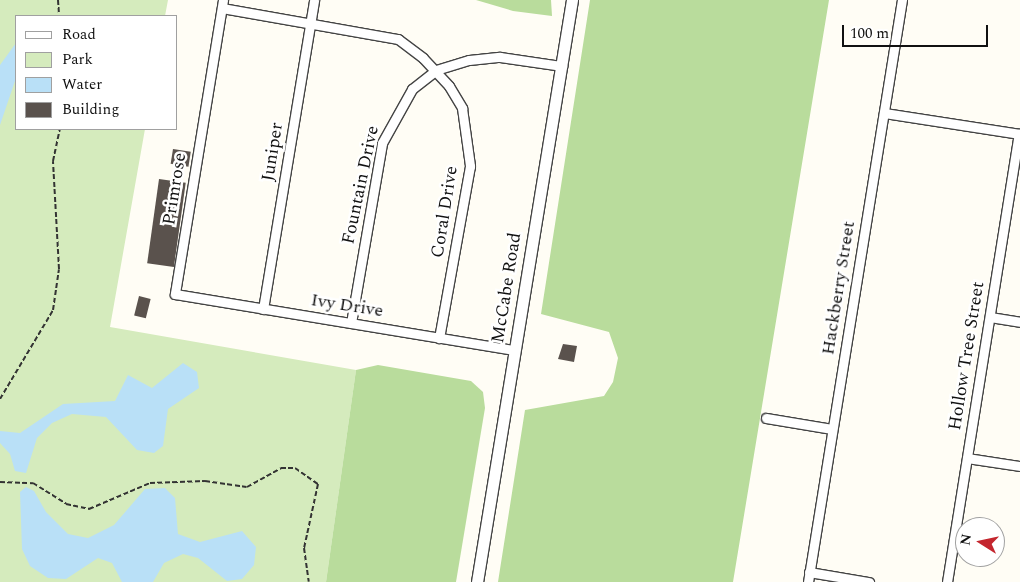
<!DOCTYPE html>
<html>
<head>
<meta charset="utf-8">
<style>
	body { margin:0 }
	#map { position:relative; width:1020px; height:582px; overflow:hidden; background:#fffdf5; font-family:Spectral,serif }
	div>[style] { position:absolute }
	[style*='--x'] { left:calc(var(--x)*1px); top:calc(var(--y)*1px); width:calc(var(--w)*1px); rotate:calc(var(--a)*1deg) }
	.green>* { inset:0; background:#d5ebbd }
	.forest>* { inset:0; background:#b9dc9c }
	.water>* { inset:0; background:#b9e0f7 }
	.building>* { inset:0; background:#5a524d; transform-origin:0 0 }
	.path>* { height:2px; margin-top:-1px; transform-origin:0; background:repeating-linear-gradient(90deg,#333 0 5px,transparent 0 7.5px) }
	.roads { filter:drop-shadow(1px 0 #444) drop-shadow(-1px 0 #444) drop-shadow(0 1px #444) drop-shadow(0 -1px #444) }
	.minor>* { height:9px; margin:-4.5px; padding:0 4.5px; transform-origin:4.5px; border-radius:4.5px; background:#fff }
	.tertiary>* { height:11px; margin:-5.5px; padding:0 5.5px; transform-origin:5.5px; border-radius:5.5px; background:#fff }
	span { translate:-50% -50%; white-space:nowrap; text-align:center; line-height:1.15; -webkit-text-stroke:5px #fff; paint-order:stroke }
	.street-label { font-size:18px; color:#111 }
	.legend { position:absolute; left:15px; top:15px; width:162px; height:115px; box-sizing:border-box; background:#fff; border:1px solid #a0a0a0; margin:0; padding:6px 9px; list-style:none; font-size:15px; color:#111 }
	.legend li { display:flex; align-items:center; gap:10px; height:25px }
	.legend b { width:25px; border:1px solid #a0a0a0 }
	.north { position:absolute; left:955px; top:517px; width:50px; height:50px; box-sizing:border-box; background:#fff; border:1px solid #a0a0a0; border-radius:50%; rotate:280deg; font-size:14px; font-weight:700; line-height:20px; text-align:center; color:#111 }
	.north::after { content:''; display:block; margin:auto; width:18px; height:22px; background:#c4262e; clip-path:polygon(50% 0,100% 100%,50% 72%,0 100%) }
	.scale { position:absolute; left:842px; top:25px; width:146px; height:22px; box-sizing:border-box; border:2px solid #111; border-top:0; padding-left:6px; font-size:15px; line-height:18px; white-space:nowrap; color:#111; -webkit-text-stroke:4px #fff; paint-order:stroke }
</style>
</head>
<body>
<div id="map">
	<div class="green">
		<div style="clip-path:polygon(0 0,168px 0,165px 16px,16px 16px,16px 129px,145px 129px,110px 327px,356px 370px,326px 582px,0 582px)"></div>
	</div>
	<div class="forest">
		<div style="clip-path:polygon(476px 0,551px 0,552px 16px,513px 11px)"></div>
		<div style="clip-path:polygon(590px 0,829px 0,733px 582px,498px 582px,525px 410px,604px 396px,613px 382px,618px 358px,609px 332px,541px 314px)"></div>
		<div style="clip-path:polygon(378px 365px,471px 381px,483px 392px,485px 408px,456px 582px,326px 582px,356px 370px)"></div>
	</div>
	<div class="water">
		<div style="clip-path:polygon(16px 43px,16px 78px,0 125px,0 65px)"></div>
		<div style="clip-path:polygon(183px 363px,197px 372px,199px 388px,168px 409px,163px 446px,154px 453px,137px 450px,106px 417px,72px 414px,52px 423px,37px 438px,26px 473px,15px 471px,10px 454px,0 443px,0 431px,20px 433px,63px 404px,115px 401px,128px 375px,152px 388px)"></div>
		<div style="clip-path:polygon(26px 487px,34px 491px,46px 512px,68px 534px,88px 538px,114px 525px,145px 489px,165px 488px,175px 498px,178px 534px,200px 542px,242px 531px,256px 547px,254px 565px,242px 579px,227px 581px,198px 558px,183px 554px,164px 563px,153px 582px,122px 582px,112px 563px,98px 558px,66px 579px,48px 578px,30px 566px,22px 549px,20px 492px)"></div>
	</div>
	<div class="building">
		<div style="left:173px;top:149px;width:18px;height:15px;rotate:9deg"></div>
		<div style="left:159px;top:179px;width:27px;height:85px;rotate:8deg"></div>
		<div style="left:139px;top:296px;width:12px;height:20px;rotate:14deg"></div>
		<div style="clip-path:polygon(563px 344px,577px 346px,574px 362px,558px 359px)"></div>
	</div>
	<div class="path">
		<div style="--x:58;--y:0;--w:16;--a:86"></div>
		<div style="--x:0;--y:399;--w:104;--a:-59.2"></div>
		<div style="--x:53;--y:310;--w:41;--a:-81.7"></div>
		<div style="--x:59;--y:269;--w:108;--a:-93.2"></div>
		<div style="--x:53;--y:161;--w:33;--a:-78"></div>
		<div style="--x:0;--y:482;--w:33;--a:2"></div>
		<div style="--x:33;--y:483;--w:39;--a:32"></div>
		<div style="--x:66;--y:504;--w:24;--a:12"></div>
		<div style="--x:89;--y:509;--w:66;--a:-23.1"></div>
		<div style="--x:150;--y:483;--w:55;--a:-2.1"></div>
		<div style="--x:205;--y:481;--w:42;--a:8.1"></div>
		<div style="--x:247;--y:487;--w:39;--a:-29"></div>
		<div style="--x:281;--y:468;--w:14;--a:0"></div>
		<div style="--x:295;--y:468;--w:28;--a:35"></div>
		<div style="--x:318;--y:484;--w:66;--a:102.3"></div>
		<div style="--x:304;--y:548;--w:34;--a:82"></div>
	</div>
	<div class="roads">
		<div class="minor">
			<div style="--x:223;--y:0;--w:298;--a:99.3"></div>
			<div style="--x:175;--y:294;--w:344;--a:9.4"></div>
			<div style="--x:222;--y:8;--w:179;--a:10"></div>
			<div style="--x:398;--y:39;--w:31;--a:37"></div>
			<div style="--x:423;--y:58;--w:38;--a:47"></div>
			<div style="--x:449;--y:86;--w:26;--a:59"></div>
			<div style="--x:462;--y:108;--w:59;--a:82.1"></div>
			<div style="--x:470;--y:166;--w:175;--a:100.2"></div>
			<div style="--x:884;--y:113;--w:138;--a:8.8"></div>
			<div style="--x:263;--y:309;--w:313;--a:-80.6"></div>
			<div style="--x:990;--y:317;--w:30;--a:9"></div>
			<div style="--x:351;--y:323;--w:183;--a:-80.2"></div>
			<div style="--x:382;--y:143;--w:62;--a:-60.9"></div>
			<div style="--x:412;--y:89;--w:31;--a:-38"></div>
			<div style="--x:436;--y:70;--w:34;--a:-17"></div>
			<div style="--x:469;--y:60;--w:31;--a:-6"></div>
			<div style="--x:500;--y:57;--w:63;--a:8.3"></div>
			<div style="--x:766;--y:418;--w:67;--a:9.5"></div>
			<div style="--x:967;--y:458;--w:54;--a:8.6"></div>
			<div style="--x:809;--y:572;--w:61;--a:9.5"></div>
			<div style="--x:808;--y:582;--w:590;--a:-80.83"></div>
			<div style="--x:947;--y:582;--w:454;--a:-80.9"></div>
		</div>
		<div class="tertiary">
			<div style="--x:477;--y:582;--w:590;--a:-80.73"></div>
		</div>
	</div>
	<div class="street-label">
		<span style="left:273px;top:152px;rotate:-81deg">Juniper</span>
		<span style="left:361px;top:185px;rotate:-78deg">Fountain Drive</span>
		<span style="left:175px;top:189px;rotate:-81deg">Primrose</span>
		<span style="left:445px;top:212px;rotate:-81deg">Coral Drive</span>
		<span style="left:507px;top:288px;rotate:-81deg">McCabe Road</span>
		<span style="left:839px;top:288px;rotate:-81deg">Hackberry Street</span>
		<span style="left:347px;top:306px;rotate:9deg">Ivy Drive</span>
		<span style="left:967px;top:356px;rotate:-81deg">Hollow Tree Street</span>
	</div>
	<ul class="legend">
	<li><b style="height:6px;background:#fff"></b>Road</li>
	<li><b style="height:14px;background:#d5ebbd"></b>Park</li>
	<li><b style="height:14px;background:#b9e0f7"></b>Water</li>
	<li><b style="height:14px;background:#5a524d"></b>Building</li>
	</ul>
	<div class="north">N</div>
	<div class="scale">100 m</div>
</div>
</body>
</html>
